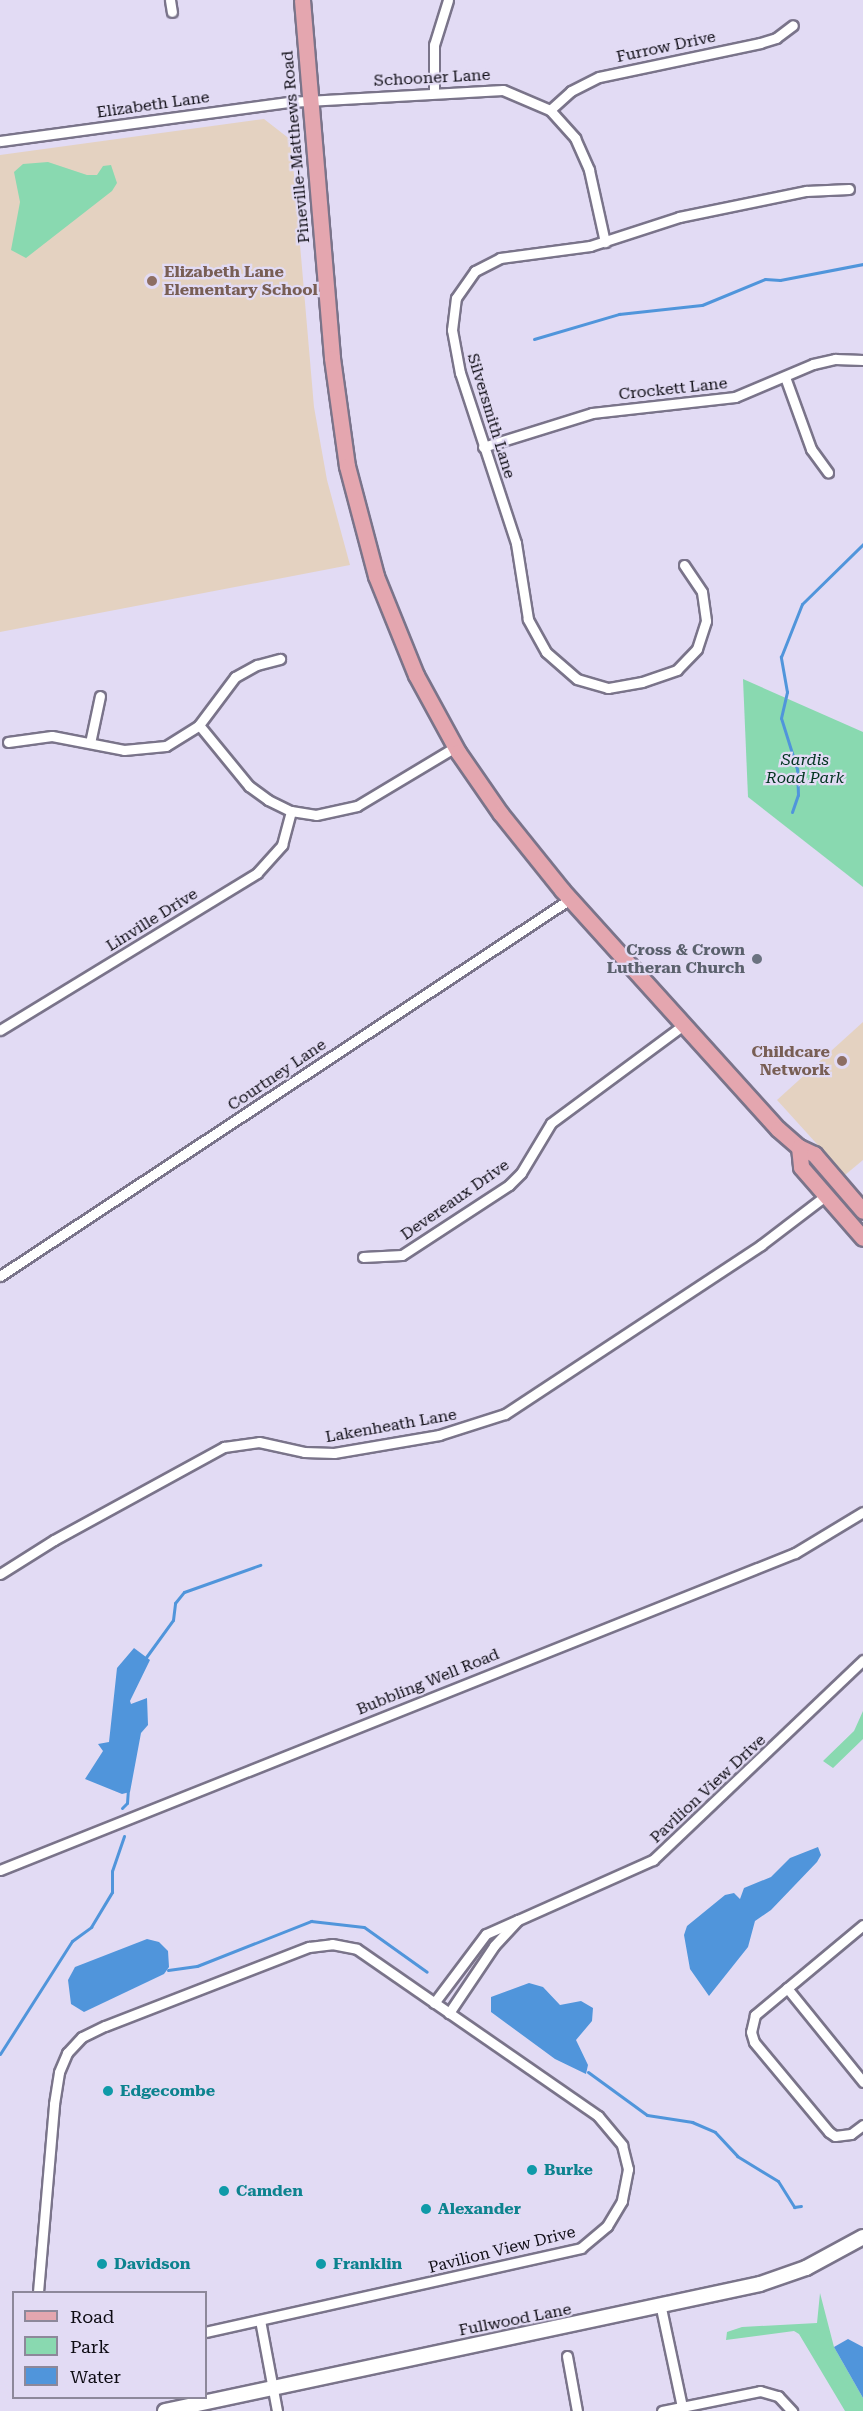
<!DOCTYPE html>
<html>
<head>
<meta charset="utf-8">
<style>
	body { margin:0 }
	#map { position:relative; width:863px; height:2411px; overflow:hidden; background:#e2dbf4; font-family:"Roboto Serif",serif }
	div>[style] { position:absolute }
	[style*='--x'] { left:calc(var(--x)*1px); top:calc(var(--y)*1px); width:calc(var(--w)*1px); rotate:calc(var(--a)*1deg) }
	.education>* { inset:0; background:#e4d2c1 }
	.green>* { inset:0; background:#89d9b0 }
	.water>* { inset:0; background:#5095db }
	.stream>* { height:3px; margin:-1.5px; padding:0 1.5px; transform-origin:1.5px; border-radius:1.5px; background:#5095db }
	.roads { filter:drop-shadow(2px 0 #7a748a) drop-shadow(-2px 0 #7a748a) drop-shadow(0 2px #7a748a) drop-shadow(0 -2px #7a748a) }
	.street>* { height:9px; margin:-4.5px; padding:0 4.5px; transform-origin:4.5px; border-radius:4.5px; background:#fff }
	.secondary>* { height:14px; margin:-7px; padding:0 7px; transform-origin:7px; border-radius:7px; background:#fff }
	.primary>* { height:15px; margin:-7.5px; padding:0 7.5px; transform-origin:7.5px; border-radius:7.5px; background:#e4a6af }
	.dots>* { width:16px; height:16px; translate:-50% -50%; box-sizing:border-box; border:3px solid #e2dbf4; border-radius:50% }
	span { translate:-50% -50%; white-space:nowrap; text-align:center; line-height:1.15; -webkit-text-stroke:4.5px #e2dbf4; paint-order:stroke }
	.street-label { font-size:16px; color:#0e0c14 }
	.education-label { font-size:16px; color:#785e54; font-weight:700 }
	.left { translate:0 -50%; text-align:left }
	.right { translate:-100% -50%; text-align:right }
	.park-label { font-size:16px; color:#01331f; font-style:italic }
	.worship-label { font-size:16px; color:#5b616d; font-weight:700 }
	.culture-label { font-size:16px; color:#0d838f; font-weight:700 }
	.legend { position:absolute; left:12px; top:2291px; width:195px; height:108px; box-sizing:border-box; background:#e2dbf4; border:2px solid #8d889a; margin:0; padding:8px 10px; list-style:none; font-size:18px; color:#0e0c14 }
	.legend li { display:flex; align-items:center; gap:12px; height:30px }
	.legend b { width:30px; border:2px solid #8d889a }
</style>
</head>
<body>
<div id="map">
	<div class="education">
		<div style="clip-path:polygon(264px 119px,291px 140px,314px 407px,327px 480px,350px 565px,0 632px,0 155px)"></div>
		<div style="clip-path:polygon(863px 1022px,863px 1160px,845px 1175px,777px 1100px)"></div>
	</div>
	<div class="green">
		<div style="clip-path:polygon(48px 162px,87px 175px,97px 175px,103px 166px,111px 165px,117px 183px,112px 191px,26px 258px,11px 250px,20px 202px,14px 172px,23px 164px)"></div>
		<div style="clip-path:polygon(743px 679px,863px 732px,863px 887px,748px 797px)"></div>
		<div style="clip-path:polygon(863px 1711px,863px 1739px,833px 1768px,823px 1761px,854px 1731px)"></div>
		<div style="clip-path:polygon(820px 2293px,834px 2347px,863px 2398px,863px 2411px,845px 2411px,799px 2334px,794px 2331px,726px 2340px,727px 2332px,742px 2327px,817px 2323px)"></div>
	</div>
	<div class="water">
		<div style="clip-path:polygon(134px 1648px,150px 1660px,130px 1701px,131px 1704px,147px 1698px,148px 1725px,141px 1733px,130px 1792px,122px 1794px,85px 1779px,103px 1751px,98px 1744px,109px 1742px,117px 1668px)"></div>
		<div style="clip-path:polygon(818px 1847px,821px 1855px,817px 1862px,771px 1910px,755px 1921px,748px 1947px,709px 1996px,690px 1969px,684px 1935px,687px 1926px,725px 1895px,734px 1893px,740px 1899px,744px 1888px,771px 1877px,790px 1858px)"></div>
		<div style="clip-path:polygon(147px 1939px,159px 1942px,168px 1951px,169px 1967px,164px 1974px,84px 2012px,71px 2004px,68px 1980px,75px 1967px)"></div>
		<div style="clip-path:polygon(529px 1983px,543px 1987px,560px 2005px,581px 2001px,593px 2008px,592px 2021px,576px 2040px,588px 2065px,586px 2074px,555px 2059px,491px 2012px,491px 1997px)"></div>
		<div style="clip-path:polygon(848px 2339px,863px 2347px,863px 2398px,834px 2347px)"></div>
	</div>
	<div class="stream">
		<div style="--x:534;--y:339;--w:89;--a:-16.4"></div>
		<div style="--x:619;--y:314;--w:83;--a:-6.2"></div>
		<div style="--x:702;--y:305;--w:68;--a:-22.4"></div>
		<div style="--x:765;--y:279;--w:15;--a:4"></div>
		<div style="--x:780;--y:280;--w:85;--a:-10.9"></div>
		<div style="--x:792;--y:812;--w:18;--a:-71"></div>
		<div style="--x:798;--y:795;--w:26;--a:-92"></div>
		<div style="--x:797;--y:769;--w:53;--a:-107.4"></div>
		<div style="--x:781;--y:718;--w:27;--a:-77"></div>
		<div style="--x:787;--y:692;--w:36;--a:-100"></div>
		<div style="--x:781;--y:657;--w:57;--a:-68.4"></div>
		<div style="--x:802;--y:604;--w:86;--a:-44.5"></div>
		<div style="--x:144;--y:1660;--w:49;--a:-54.1"></div>
		<div style="--x:173;--y:1620;--w:17;--a:-83"></div>
		<div style="--x:175;--y:1603;--w:14;--a:-51"></div>
		<div style="--x:184;--y:1592;--w:81;--a:-19.6"></div>
		<div style="--x:122;--y:1808;--w:7;--a:-45"></div>
		<div style="--x:127;--y:1803;--w:13;--a:-86"></div>
		<div style="--x:168;--y:1970;--w:29;--a:-8"></div>
		<div style="--x:197;--y:1966;--w:123;--a:-21.5"></div>
		<div style="--x:311;--y:1921;--w:53;--a:6.5"></div>
		<div style="--x:364;--y:1927;--w:77;--a:35.5"></div>
		<div style="--x:0;--y:2054;--w:134;--a:-57.5"></div>
		<div style="--x:72;--y:1941;--w:24;--a:-36"></div>
		<div style="--x:91;--y:1927;--w:41;--a:-59"></div>
		<div style="--x:112;--y:1892;--w:21;--a:-90"></div>
		<div style="--x:112;--y:1871;--w:37;--a:-71"></div>
		<div style="--x:588;--y:2072;--w:73;--a:36.1"></div>
		<div style="--x:647;--y:2115;--w:46;--a:8.8"></div>
		<div style="--x:692;--y:2122;--w:25;--a:23"></div>
		<div style="--x:715;--y:2132;--w:33;--a:47"></div>
		<div style="--x:737;--y:2156;--w:48;--a:31.4"></div>
		<div style="--x:778;--y:2181;--w:31;--a:58"></div>
		<div style="--x:794;--y:2207;--w:7;--a:-8"></div>
	</div>
	<div class="roads">
		<div class="street">
			<div style="--x:170;--y:0;--w:12;--a:81"></div>
			<div style="--x:434;--y:92;--w:47;--a:-90"></div>
			<div style="--x:434;--y:45;--w:47;--a:-72.7"></div>
			<div style="--x:550;--y:110;--w:28;--a:-42"></div>
			<div style="--x:571;--y:91;--w:31;--a:-27"></div>
			<div style="--x:599;--y:77;--w:165;--a:-11.9"></div>
			<div style="--x:760;--y:43;--w:17;--a:-17"></div>
			<div style="--x:776;--y:38;--w:21;--a:-37"></div>
			<div style="--x:0;--y:141;--w:292;--a:-7.7"></div>
			<div style="--x:289;--y:102;--w:214;--a:-3.2"></div>
			<div style="--x:503;--y:90;--w:51;--a:23.1"></div>
			<div style="--x:550;--y:110;--w:38;--a:48"></div>
			<div style="--x:575;--y:138;--w:35;--a:66"></div>
			<div style="--x:589;--y:170;--w:74;--a:77.5"></div>
			<div style="--x:785;--y:377;--w:77;--a:70.1"></div>
			<div style="--x:811;--y:449;--w:29;--a:54"></div>
			<div style="--x:483;--y:447;--w:114;--a:-17.3"></div>
			<div style="--x:592;--y:413;--w:144;--a:-6.4"></div>
			<div style="--x:735;--y:397;--w:85;--a:-22.9"></div>
			<div style="--x:813;--y:364;--w:23;--a:-13"></div>
			<div style="--x:835;--y:359;--w:28;--a:2"></div>
			<div style="--x:684;--y:565;--w:32;--a:56"></div>
			<div style="--x:702;--y:592;--w:29;--a:82"></div>
			<div style="--x:706;--y:621;--w:29;--a:108"></div>
			<div style="--x:697;--y:649;--w:29;--a:134"></div>
			<div style="--x:677;--y:670;--w:37;--a:161"></div>
			<div style="--x:642;--y:682;--w:35;--a:170"></div>
			<div style="--x:608;--y:688;--w:32;--a:-164"></div>
			<div style="--x:577;--y:679;--w:41;--a:-138.9"></div>
			<div style="--x:546;--y:652;--w:38;--a:-119"></div>
			<div style="--x:528;--y:619;--w:77;--a:-99"></div>
			<div style="--x:516;--y:543;--w:179;--a:-108.2"></div>
			<div style="--x:460;--y:373;--w:44;--a:-100.5"></div>
			<div style="--x:452;--y:330;--w:32;--a:-83"></div>
			<div style="--x:456;--y:298;--w:33;--a:-55"></div>
			<div style="--x:475;--y:271;--w:28;--a:-27"></div>
			<div style="--x:500;--y:258;--w:91;--a:-7.6"></div>
			<div style="--x:590;--y:246;--w:94;--a:-18"></div>
			<div style="--x:679;--y:217;--w:130;--a:-11.6"></div>
			<div style="--x:806;--y:191;--w:43;--a:-2.7"></div>
			<div style="--x:199;--y:725;--w:79;--a:50.7"></div>
			<div style="--x:249;--y:786;--w:24;--a:36"></div>
			<div style="--x:268;--y:800;--w:25;--a:26"></div>
			<div style="--x:291;--y:811;--w:25;--a:9"></div>
			<div style="--x:316;--y:815;--w:42;--a:-12.4"></div>
			<div style="--x:357;--y:806;--w:114;--a:-31"></div>
			<div style="--x:8;--y:742;--w:44;--a:-7.8"></div>
			<div style="--x:52;--y:736;--w:73;--a:11"></div>
			<div style="--x:124;--y:750;--w:42;--a:-5.4"></div>
			<div style="--x:166;--y:746;--w:39;--a:-32"></div>
			<div style="--x:199;--y:725;--w:60;--a:-53.1"></div>
			<div style="--x:235;--y:677;--w:25;--a:-29"></div>
			<div style="--x:257;--y:665;--w:24;--a:-15"></div>
			<div style="--x:90;--y:743;--w:48;--a:-78"></div>
			<div style="--x:0;--y:1030;--w:301;--a:-31.4"></div>
			<div style="--x:257;--y:873;--w:38;--a:-48"></div>
			<div style="--x:282;--y:845;--w:35;--a:-75"></div>
			<div style="--x:363;--y:1257;--w:39;--a:-3"></div>
			<div style="--x:402;--y:1255;--w:128;--a:-33.2"></div>
			<div style="--x:509;--y:1185;--w:17;--a:-45"></div>
			<div style="--x:521;--y:1173;--w:58;--a:-59"></div>
			<div style="--x:551;--y:1123;--w:167;--a:-36.5"></div>
			<div style="--x:0;--y:1276;--w:683;--a:-33.48"></div>
			<div style="--x:0;--y:1574;--w:64;--a:-32.2"></div>
			<div style="--x:54;--y:1540;--w:194;--a:-28.7"></div>
			<div style="--x:224;--y:1447;--w:35;--a:-8"></div>
			<div style="--x:259;--y:1442;--w:46;--a:12.5"></div>
			<div style="--x:304;--y:1452;--w:30;--a:2"></div>
			<div style="--x:334;--y:1453;--w:107;--a:-9.7"></div>
			<div style="--x:439;--y:1435;--w:69;--a:-17.7"></div>
			<div style="--x:505;--y:1414;--w:307;--a:-33.4"></div>
			<div style="--x:761;--y:1245;--w:81;--a:-37.4"></div>
			<div style="--x:0;--y:1870;--w:856;--a:-21.74"></div>
			<div style="--x:795;--y:1553;--w:79;--a:-31.1"></div>
			<div style="--x:518;--y:1920;--w:148;--a:-24"></div>
			<div style="--x:653;--y:1860;--w:290;--a:-43.6"></div>
			<div style="--x:863;--y:1925;--w:141;--a:140.2"></div>
			<div style="--x:755;--y:2015;--w:17;--a:103"></div>
			<div style="--x:751;--y:2032;--w:10;--a:73"></div>
			<div style="--x:754;--y:2042;--w:117;--a:50.2"></div>
			<div style="--x:829;--y:2132;--w:7;--a:34"></div>
			<div style="--x:835;--y:2136;--w:16;--a:-7"></div>
			<div style="--x:851;--y:2134;--w:15;--a:-37"></div>
			<div style="--x:787;--y:1988;--w:121;--a:51"></div>
			<div style="--x:434;--y:2003;--w:86;--a:-53"></div>
			<div style="--x:486;--y:1934;--w:35;--a:-24"></div>
			<div style="--x:518;--y:1920;--w:35;--a:133"></div>
			<div style="--x:494;--y:1946;--w:81;--a:123.9"></div>
			<div style="--x:38;--y:2292;--w:189;--a:-85.1"></div>
			<div style="--x:54;--y:2104;--w:32;--a:-81"></div>
			<div style="--x:59;--y:2072;--w:21;--a:-67"></div>
			<div style="--x:67;--y:2053;--w:22;--a:-47"></div>
			<div style="--x:82;--y:2037;--w:25;--a:-26"></div>
			<div style="--x:105;--y:2026;--w:219;--a:-21.2"></div>
			<div style="--x:309;--y:1947;--w:23;--a:-7"></div>
			<div style="--x:332;--y:1944;--w:25;--a:11"></div>
			<div style="--x:357;--y:1949;--w:293;--a:34.7"></div>
			<div style="--x:598;--y:2116;--w:38;--a:50"></div>
			<div style="--x:622;--y:2145;--w:25;--a:76"></div>
			<div style="--x:628;--y:2169;--w:33;--a:101"></div>
			<div style="--x:622;--y:2201;--w:29;--a:121"></div>
			<div style="--x:607;--y:2226;--w:34;--a:140"></div>
			<div style="--x:581;--y:2248;--w:384;--a:167.4"></div>
			<div style="--x:661;--y:2308;--w:101;--a:78"></div>
			<div style="--x:260;--y:2320;--w:93;--a:79.4"></div>
			<div style="--x:567;--y:2356;--w:56;--a:79.7"></div>
			<div style="--x:662;--y:2411;--w:100;--a:-11.5"></div>
			<div style="--x:760;--y:2391;--w:19;--a:16"></div>
			<div style="--x:778;--y:2396;--w:21;--a:47"></div>
		</div>
		<div class="secondary">
			<div style="--x:165;--y:2411;--w:608;--a:-12.05"></div>
			<div style="--x:760;--y:2284;--w:49;--a:-19.2"></div>
			<div style="--x:806;--y:2268;--w:65;--a:-28.5"></div>
		</div>
		<div class="primary">
			<div style="--x:302;--y:0;--w:359;--a:85.2"></div>
			<div style="--x:332;--y:358;--w:109;--a:82.1"></div>
			<div style="--x:347;--y:466;--w:114;--a:75.2"></div>
			<div style="--x:376;--y:576;--w:107;--a:68"></div>
			<div style="--x:416;--y:675;--w:88;--a:61.4"></div>
			<div style="--x:458;--y:752;--w:75;--a:55.3"></div>
			<div style="--x:501;--y:814;--w:97;--a:51.2"></div>
			<div style="--x:562;--y:890;--w:322;--a:47.9"></div>
			<div style="--x:778;--y:1129;--w:28;--a:41"></div>
			<div style="--x:799;--y:1147;--w:17;--a:25"></div>
			<div style="--x:814;--y:1154;--w:75;--a:49.3"></div>
			<div style="--x:799;--y:1147;--w:20;--a:84"></div>
			<div style="--x:801;--y:1167;--w:94;--a:48.9"></div>
		</div>
	</div>
	<div class="dots">
		<div style="left:152px;top:281px;background:#8d6e63"></div>
		<div style="left:757px;top:959px;background:#6b7280"></div>
		<div style="left:842px;top:1061px;background:#8d6e63"></div>
		<div style="left:108px;top:2091px;background:#0f9aa8"></div>
		<div style="left:532px;top:2170px;background:#0f9aa8"></div>
		<div style="left:224px;top:2191px;background:#0f9aa8"></div>
		<div style="left:426px;top:2209px;background:#0f9aa8"></div>
		<div style="left:102px;top:2264px;background:#0f9aa8"></div>
		<div style="left:321px;top:2264px;background:#0f9aa8"></div>
	</div>
	<div class="street-label">
		<span style="left:666px;top:47px;rotate:-12deg">Furrow Drive</span>
		<span style="left:432px;top:78px;rotate:-3deg">Schooner Lane</span>
		<span style="left:153px;top:105px;rotate:-8deg">Elizabeth Lane</span>
		<span style="left:296px;top:147px;rotate:-95deg">Pineville-Matthews Road</span>
		<span style="left:673px;top:389px;rotate:-6deg">Crockett Lane</span>
		<span style="left:491px;top:416px;rotate:73deg">Silversmith Lane</span>
		<span style="left:152px;top:920px;rotate:-32deg">Linville Drive</span>
		<span style="left:277px;top:1075px;rotate:-34deg">Courtney Lane</span>
		<span style="left:455px;top:1200px;rotate:-35deg">Devereaux Drive</span>
		<span style="left:391px;top:1426px;rotate:-10deg">Lakenheath Lane</span>
		<span style="left:428px;top:1682px;rotate:-22deg">Bubbling Well Road</span>
		<span style="left:708px;top:1789px;rotate:-43deg">Pavilion View Drive</span>
		<span style="left:502px;top:2250px;rotate:-14deg">Pavilion View Drive</span>
		<span style="left:515px;top:2320px;rotate:-11deg">Fullwood Lane</span>
	</div>
	<div class="education-label">
		<span class="left" style="left:164px;top:281px">Elizabeth Lane<br>Elementary School</span>
		<span class="right" style="left:830px;top:1061px">Childcare<br>Network</span>
	</div>
	<div class="park-label">
		<span style="left:805px;top:769px">Sardis<br>Road Park</span>
	</div>
	<div class="worship-label">
		<span class="right" style="left:745px;top:959px">Cross &amp; Crown<br>Lutheran Church</span>
	</div>
	<div class="culture-label">
		<span class="left" style="left:120px;top:2091px">Edgecombe</span>
		<span class="left" style="left:544px;top:2170px">Burke</span>
		<span class="left" style="left:236px;top:2191px">Camden</span>
		<span class="left" style="left:438px;top:2209px">Alexander</span>
		<span class="left" style="left:114px;top:2264px">Davidson</span>
		<span class="left" style="left:333px;top:2264px">Franklin</span>
	</div>
	<ul class="legend">
	<li><b style="height:8px;background:#e4a6af"></b>Road</li>
	<li><b style="height:16px;background:#89d9b0"></b>Park</li>
	<li><b style="height:16px;background:#5095db"></b>Water</li>
	</ul>
</div>
</body>
</html>
